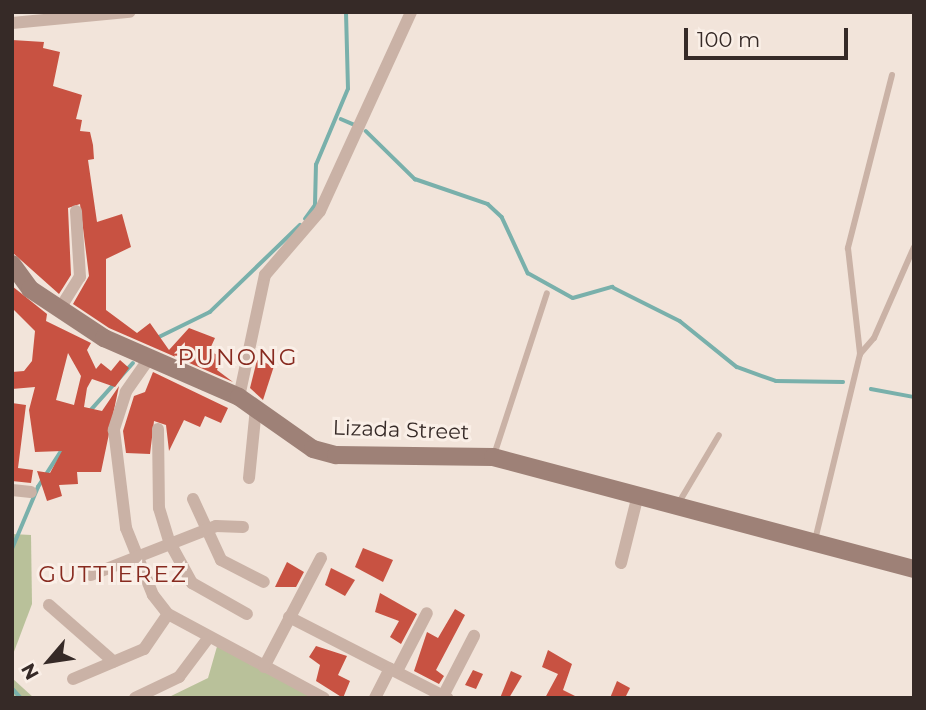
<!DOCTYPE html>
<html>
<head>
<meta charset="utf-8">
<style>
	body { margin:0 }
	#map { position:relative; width:926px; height:710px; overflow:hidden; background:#f2e4da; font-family:Montserrat,sans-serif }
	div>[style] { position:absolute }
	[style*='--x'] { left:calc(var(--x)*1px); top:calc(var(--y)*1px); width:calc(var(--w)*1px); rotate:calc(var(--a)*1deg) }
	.green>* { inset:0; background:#b9c19a }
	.stream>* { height:3.5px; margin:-1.75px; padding:0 1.75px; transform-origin:1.75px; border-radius:1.75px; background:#79b0ab }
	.building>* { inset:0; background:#c85242 }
	.lane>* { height:6px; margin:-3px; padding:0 3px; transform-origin:3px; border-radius:3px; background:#cab2a6 }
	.street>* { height:12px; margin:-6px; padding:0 6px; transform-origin:6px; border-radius:6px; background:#cab2a6 }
	.secondary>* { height:18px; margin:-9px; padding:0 9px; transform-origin:9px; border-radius:9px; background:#9e8177 }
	span { translate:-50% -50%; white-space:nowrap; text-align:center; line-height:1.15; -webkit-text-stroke:6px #faefe7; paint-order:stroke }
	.street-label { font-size:21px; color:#362a27 }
	.neighbourhood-label { font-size:23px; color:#872a1f; letter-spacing:2px }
	.frame { position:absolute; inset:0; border:14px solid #362a27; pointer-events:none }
	.north { position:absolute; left:14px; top:626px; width:70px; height:70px; -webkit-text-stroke:5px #faefe7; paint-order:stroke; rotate:241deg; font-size:19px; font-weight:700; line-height:28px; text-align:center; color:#362a27 }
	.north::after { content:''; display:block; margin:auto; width:24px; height:32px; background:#362a27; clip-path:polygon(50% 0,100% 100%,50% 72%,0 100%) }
	.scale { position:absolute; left:684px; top:28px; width:164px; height:32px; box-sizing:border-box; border:4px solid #362a27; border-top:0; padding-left:9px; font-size:21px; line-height:24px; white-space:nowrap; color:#362a27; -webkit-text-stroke:5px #faefe7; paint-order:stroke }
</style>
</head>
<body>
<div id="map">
	<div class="green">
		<div style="clip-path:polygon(12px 534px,31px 535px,32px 604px,12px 657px)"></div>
		<div style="clip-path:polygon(218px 643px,319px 698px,167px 698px,208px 678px)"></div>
		<div style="clip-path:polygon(12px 678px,34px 698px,12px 698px)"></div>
	</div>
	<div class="stream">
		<div style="--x:341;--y:119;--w:15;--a:23"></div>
		<div style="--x:366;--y:131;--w:69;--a:44.4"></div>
		<div style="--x:415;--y:179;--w:77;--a:18.9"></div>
		<div style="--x:488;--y:204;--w:19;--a:43"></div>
		<div style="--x:502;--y:217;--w:62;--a:65.1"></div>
		<div style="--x:528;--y:273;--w:51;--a:29.1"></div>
		<div style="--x:573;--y:298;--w:41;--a:-15.8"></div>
		<div style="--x:612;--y:287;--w:76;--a:26.6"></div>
		<div style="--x:680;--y:321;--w:73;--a:38.9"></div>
		<div style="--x:737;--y:367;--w:41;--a:19.7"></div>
		<div style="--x:776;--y:381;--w:67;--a:0.9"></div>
		<div style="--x:305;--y:219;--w:17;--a:-54"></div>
		<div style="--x:315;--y:205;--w:40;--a:-88.6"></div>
		<div style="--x:316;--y:165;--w:82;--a:-67.2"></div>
		<div style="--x:348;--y:89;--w:77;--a:-91.5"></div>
		<div style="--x:157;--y:338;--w:59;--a:-26.1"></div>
		<div style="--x:210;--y:312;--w:125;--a:-44"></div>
		<div style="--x:871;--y:389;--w:44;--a:10.5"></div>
		<div style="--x:90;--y:411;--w:64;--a:-48.1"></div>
		<div style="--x:12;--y:549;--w:67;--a:-67.2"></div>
		<div style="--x:38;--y:487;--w:46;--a:-57.3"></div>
		<div style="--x:12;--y:688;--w:13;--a:48"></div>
	</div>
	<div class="building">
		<div style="clip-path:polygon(12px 40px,44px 42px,43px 48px,60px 52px,53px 86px,82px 95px,76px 119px,82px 120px,80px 131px,90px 132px,93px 145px,94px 159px,88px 160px,97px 222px,122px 214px,131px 247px,106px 259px,106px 310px,137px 333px,150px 323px,169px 350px,189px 328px,215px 338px,209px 351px,222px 357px,217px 370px,233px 382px,109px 328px,73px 304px,89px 276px,80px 204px,68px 208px,71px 275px,59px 294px,13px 253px)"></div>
		<div style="clip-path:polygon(evenodd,12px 286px,47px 314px,46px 321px,91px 343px,87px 350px,96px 369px,101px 363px,111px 371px,120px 360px,129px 368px,115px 387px,92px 379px,87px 388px,84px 407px,102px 411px,119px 386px,101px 472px,77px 472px,78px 484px,59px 485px,62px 496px,47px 501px,37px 471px,50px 473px,62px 451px,35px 452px,29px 410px,35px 387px,12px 389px,12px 372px,24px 371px,32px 361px,35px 331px,12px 308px,12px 286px,68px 353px,81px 376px,74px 405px,56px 400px,68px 353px)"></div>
		<div style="clip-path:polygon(257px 360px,274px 366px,263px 400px,250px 388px)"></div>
		<div style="clip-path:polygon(153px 372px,228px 408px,221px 423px,205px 416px,200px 427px,184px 420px,169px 451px,166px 425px,154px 421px,150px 454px,126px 453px,123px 431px,134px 396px,145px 392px)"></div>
		<div style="clip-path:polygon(12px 403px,26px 405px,18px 468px,33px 470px,31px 483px,12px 481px)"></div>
		<div style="clip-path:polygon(363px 548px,393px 560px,383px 582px,355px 567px)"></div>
		<div style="clip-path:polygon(287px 562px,304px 572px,296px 587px,275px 587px)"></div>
		<div style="clip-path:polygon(331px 568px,355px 580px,345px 596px,325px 585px)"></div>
		<div style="clip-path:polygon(380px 593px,417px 614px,401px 644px,390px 637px,399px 621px,375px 612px)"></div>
		<div style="clip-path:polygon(455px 609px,465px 615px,436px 670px,444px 676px,439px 684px,414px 671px,427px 632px,438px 638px)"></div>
		<div style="clip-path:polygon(316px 646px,347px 656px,338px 675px,350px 681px,343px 698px,316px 681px,320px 665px,309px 657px)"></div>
		<div style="clip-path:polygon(548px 650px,572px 664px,563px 690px,579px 698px,545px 698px,558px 674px,542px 667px)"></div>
		<div style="clip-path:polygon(473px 670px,483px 674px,476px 689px,465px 685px)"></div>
		<div style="clip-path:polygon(511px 671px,522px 676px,509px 698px,500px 698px)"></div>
		<div style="clip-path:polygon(617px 681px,630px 688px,625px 698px,610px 698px)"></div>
	</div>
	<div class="lane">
		<div style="--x:892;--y:75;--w:179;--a:104.3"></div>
		<div style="--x:848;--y:248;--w:107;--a:83.5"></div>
		<div style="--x:860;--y:354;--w:21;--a:-49"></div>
		<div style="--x:874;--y:338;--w:99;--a:-66.3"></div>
		<div style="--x:494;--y:455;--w:170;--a:-71.9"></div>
		<div style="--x:678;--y:504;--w:80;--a:-59.3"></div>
		<div style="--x:815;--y:540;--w:191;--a:-76.4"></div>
	</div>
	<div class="street">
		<div style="--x:12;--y:23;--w:118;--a:-5.4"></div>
		<div style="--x:59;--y:310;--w:39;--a:-58"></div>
		<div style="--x:80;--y:277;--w:66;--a:-93.5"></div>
		<div style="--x:148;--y:360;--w:39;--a:125"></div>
		<div style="--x:126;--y:392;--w:40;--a:108"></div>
		<div style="--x:114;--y:430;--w:99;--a:83"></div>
		<div style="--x:126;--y:528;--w:72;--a:68.1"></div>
		<div style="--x:153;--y:595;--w:24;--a:52"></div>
		<div style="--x:168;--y:614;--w:177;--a:28.3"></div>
		<div style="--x:239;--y:397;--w:125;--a:-78"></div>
		<div style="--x:265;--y:275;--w:84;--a:-49.3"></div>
		<div style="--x:320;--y:211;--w:219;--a:-65.4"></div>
		<div style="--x:158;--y:429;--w:79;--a:89.3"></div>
		<div style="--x:159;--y:508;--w:37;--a:73"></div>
		<div style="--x:170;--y:543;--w:46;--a:61.2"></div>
		<div style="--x:192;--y:583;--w:63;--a:29.4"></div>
		<div style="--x:249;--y:478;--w:70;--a:-84.3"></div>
		<div style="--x:12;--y:490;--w:19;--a:6"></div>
		<div style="--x:193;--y:499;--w:67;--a:65.3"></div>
		<div style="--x:221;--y:560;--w:48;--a:27.1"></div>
		<div style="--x:621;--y:563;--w:70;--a:-76"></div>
		<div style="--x:91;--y:575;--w:134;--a:-21.4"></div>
		<div style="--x:216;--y:526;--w:27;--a:2"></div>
		<div style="--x:49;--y:605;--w:86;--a:41.2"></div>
		<div style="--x:289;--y:617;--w:178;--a:27.1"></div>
		<div style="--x:264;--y:667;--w:123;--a:-62.4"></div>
		<div style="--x:397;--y:671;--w:65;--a:-62.7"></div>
		<div style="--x:73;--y:679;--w:77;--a:-22.9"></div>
		<div style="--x:144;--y:649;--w:42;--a:-55.6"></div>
		<div style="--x:135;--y:698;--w:49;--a:-25.5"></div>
		<div style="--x:179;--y:677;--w:50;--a:-53.1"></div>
		<div style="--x:375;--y:698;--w:33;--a:-63"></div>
		<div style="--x:442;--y:698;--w:70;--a:-62.7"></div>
	</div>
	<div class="secondary">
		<div style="--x:12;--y:264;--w:31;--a:54"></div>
		<div style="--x:30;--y:289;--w:89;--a:33.5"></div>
		<div style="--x:104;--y:338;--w:147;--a:23.6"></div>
		<div style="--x:239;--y:397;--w:90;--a:35.1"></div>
		<div style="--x:313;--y:449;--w:24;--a:15"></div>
		<div style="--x:336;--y:455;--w:157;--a:0.7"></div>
		<div style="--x:493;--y:457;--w:436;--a:14.9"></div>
	</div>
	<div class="street-label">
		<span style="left:401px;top:430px;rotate:2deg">Lizada Street</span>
	</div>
	<div class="neighbourhood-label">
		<span style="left:238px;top:357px">PUNONG</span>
		<span style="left:113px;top:574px">GUTTIEREZ</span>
	</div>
	<div class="frame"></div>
	<div class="north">N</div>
	<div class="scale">100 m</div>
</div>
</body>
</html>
